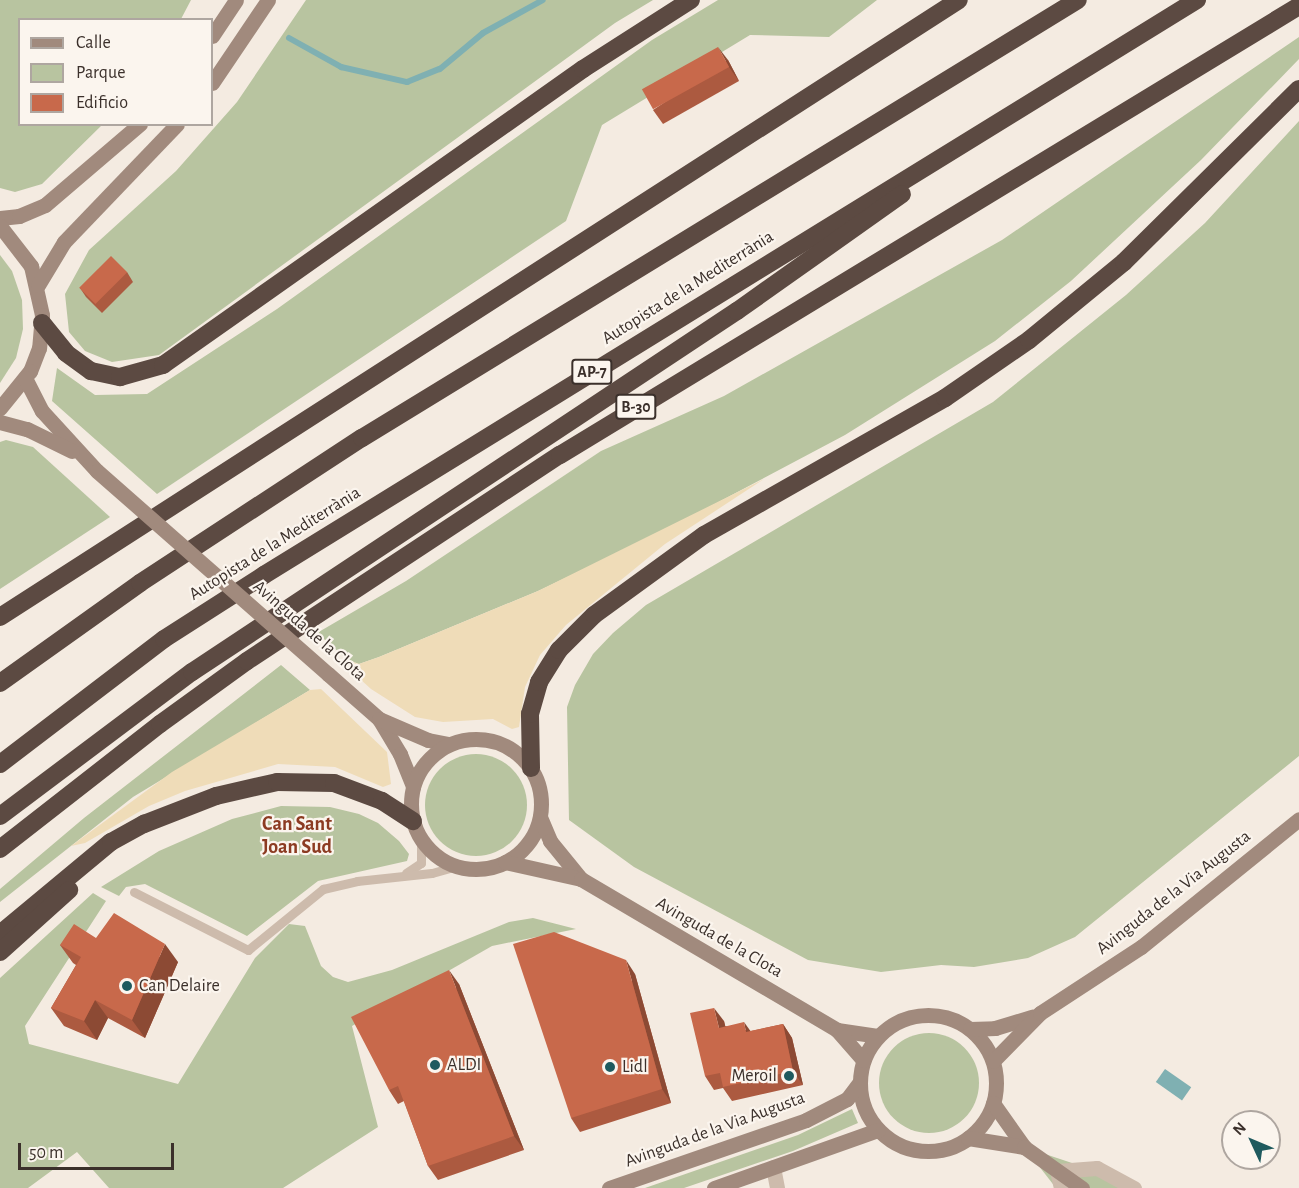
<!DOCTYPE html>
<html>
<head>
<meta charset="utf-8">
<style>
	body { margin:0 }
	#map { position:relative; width:1299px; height:1188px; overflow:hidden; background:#f4ebe1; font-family:"Alegreya Sans",sans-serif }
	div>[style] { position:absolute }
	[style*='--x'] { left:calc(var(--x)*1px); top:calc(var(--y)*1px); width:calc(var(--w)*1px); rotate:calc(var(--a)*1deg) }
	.green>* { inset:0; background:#b8c4a0 }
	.round { border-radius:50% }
	.sand>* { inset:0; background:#efdcb8 }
	.water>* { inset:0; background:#7fb0b2; transform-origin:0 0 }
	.stream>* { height:6px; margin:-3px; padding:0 3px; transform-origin:3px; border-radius:3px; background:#7fb0b2 }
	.lane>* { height:9px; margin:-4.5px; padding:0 4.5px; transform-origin:4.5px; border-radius:4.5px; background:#cdbbac }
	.street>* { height:15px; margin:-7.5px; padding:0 7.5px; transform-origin:7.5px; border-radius:7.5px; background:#cdbbac }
	.secondary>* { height:15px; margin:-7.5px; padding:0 7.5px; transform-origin:7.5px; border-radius:7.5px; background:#a18a7d }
	.secondary>.ring { margin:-7.5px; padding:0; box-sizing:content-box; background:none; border:15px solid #a18a7d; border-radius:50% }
	.highway>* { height:18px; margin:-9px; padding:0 9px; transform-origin:9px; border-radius:9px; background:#5c4a42 }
	.secondary-bridge>* { height:15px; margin:-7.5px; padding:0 7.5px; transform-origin:7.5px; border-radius:7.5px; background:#a18a7d }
	.wall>* { inset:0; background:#ac5a40 }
	.shaded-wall>* { inset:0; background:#8c4a34 }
	.building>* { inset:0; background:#c8694b; transform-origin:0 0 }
	.dots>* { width:16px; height:16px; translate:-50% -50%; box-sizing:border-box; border:3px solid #fbf5ee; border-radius:50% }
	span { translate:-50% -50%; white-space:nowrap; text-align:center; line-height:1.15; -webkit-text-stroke:4.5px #fbf5ee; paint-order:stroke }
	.shield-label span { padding:2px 4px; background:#fbf5ee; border:2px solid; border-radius:4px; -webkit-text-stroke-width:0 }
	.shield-label { font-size:16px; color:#3b302b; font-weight:700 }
	.street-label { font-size:18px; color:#3b302b }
	.poi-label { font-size:18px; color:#3b302b }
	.left { translate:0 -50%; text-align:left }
	.right { translate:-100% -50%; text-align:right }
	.neighbourhood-label { font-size:20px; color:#8c3b22; font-weight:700 }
	.legend { position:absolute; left:18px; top:18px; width:195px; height:108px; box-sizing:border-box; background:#fbf5ee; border:2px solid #aea6a0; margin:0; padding:8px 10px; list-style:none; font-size:18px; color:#3b302b }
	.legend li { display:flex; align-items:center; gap:12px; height:30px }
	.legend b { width:30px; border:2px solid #aea6a0 }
	.north { position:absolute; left:1221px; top:1110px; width:60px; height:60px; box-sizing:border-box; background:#fbf5ee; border:2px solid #aea6a0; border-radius:50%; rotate:314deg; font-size:16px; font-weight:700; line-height:24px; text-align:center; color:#3b302b }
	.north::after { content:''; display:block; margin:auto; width:21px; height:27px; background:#1f5a5e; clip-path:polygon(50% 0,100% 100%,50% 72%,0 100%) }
	.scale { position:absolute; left:18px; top:1143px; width:156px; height:27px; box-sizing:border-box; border:3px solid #3b302b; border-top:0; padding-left:8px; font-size:18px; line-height:21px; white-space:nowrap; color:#3b302b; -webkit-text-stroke:4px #fbf5ee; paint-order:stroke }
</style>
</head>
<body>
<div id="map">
	<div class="green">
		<div style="clip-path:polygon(0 0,191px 0,181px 19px,20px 20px,20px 124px,102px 125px,42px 184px,15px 192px,0 188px)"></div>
		<div style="clip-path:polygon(306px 0,653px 0,615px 23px,159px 355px,112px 362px,85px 351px,69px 332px,65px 294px,89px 250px,176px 171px,237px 102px)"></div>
		<div style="clip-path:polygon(718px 0,877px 0,829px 37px,750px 35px,602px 125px,566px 221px,157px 494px,52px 401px,57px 368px,95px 395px,147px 394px,277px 309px,652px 40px)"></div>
		<div style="clip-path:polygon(1299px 37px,1299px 59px,1201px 160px,1071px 281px,995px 341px,845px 435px,660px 533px,538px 591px,379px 657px,359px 664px,348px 660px,317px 633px,406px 581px,601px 451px,724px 396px,1002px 240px)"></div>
		<div style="clip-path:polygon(1299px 121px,1299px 756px,1075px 937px,1028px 958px,974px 967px,941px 965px,881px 972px,808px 960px,634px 867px,569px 820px,567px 707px,575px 685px,593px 654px,613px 633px,646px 605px,993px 402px,1126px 295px,1205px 223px)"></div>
		<div style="clip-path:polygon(0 255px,12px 271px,22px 300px,23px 329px,16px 358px,0 383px)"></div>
		<div style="clip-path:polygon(6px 440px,33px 447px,110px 517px,0 589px,0 442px)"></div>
		<div style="clip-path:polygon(281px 665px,310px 690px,133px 797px,0 902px,0 889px,84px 818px)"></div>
		<div class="round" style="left:425px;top:754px;width:102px;height:102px"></div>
		<div style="clip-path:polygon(281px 806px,330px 807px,359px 814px,378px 823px,399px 841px,409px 854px,407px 861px,318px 881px,247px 936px,145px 884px,126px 887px,119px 896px,101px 887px,159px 851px,232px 819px)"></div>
		<div style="clip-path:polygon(93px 893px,106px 901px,25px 1026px,29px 1044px,178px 1084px,255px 958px,289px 924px,305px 926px,321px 966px,333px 977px,348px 982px,392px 970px,509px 922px,533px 918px,576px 929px,492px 946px,352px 1026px,378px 1127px,283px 1188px,109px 1188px,77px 1152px,28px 1188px,0 1188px,0 978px)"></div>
		<div class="round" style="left:879px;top:1033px;width:100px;height:100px"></div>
		<div style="clip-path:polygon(852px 1109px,858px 1123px,793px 1151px,684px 1188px,645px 1188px,798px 1135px)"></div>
		<div style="clip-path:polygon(1024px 1147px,1123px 1180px,1134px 1188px,1056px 1188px)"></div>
	</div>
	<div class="sand">
		<div style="clip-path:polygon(764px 479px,665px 544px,566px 625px,540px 655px,525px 687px,519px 727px,512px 729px,493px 719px,443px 722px,415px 717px,371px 689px,348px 668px,348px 660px,359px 664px,379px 657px,538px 591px)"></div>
		<div style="clip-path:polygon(321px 689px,387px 752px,391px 784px,383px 787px,335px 767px,278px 764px,185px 791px,149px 806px,85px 843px,71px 846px,172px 772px,310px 690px)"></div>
	</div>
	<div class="water">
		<div style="left:1165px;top:1069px;width:32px;height:16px;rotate:35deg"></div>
	</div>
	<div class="stream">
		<div style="--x:289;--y:38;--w:60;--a:29.1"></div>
		<div style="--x:341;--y:67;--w:68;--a:12.8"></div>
		<div style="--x:407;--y:82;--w:35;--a:-22"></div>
		<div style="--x:440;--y:69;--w:56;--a:-39.9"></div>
		<div style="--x:483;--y:33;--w:68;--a:-28.8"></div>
	</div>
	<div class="lane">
		<div style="--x:406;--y:873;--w:18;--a:-34"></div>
		<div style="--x:421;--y:863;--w:23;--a:-90"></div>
		<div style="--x:134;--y:892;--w:128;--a:27"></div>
		<div style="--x:248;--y:950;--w:97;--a:-39.1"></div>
		<div style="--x:323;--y:889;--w:35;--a:-13"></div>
		<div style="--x:357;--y:881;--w:75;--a:-6.1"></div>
		<div style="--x:432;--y:873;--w:25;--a:-16"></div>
	</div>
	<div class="street">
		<div style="--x:773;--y:1167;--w:21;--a:79"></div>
		<div style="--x:1061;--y:1188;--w:17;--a:-103"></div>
		<div style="--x:1057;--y:1171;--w:40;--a:-4.3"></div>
		<div style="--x:1097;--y:1168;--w:42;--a:28.4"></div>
	</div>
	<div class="secondary">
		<div style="--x:212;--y:36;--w:43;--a:-56.3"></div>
		<div style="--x:212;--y:83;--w:100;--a:-56"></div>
		<div style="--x:0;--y:218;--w:19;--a:-6"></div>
		<div style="--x:19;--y:216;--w:28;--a:-23"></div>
		<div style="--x:45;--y:205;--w:125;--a:-40.5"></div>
		<div style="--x:0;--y:226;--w:51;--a:52.2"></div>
		<div style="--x:31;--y:266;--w:50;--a:77.3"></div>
		<div style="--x:42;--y:315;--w:33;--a:95"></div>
		<div style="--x:39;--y:348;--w:25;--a:111"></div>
		<div style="--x:30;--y:371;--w:48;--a:129"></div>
		<div style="--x:38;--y:285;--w:50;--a:-58.8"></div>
		<div style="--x:64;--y:242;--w:163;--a:-46.2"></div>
		<div style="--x:25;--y:378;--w:37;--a:63"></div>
		<div style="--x:42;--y:411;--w:81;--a:47.5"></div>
		<div style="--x:0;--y:422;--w:28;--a:15"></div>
		<div style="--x:27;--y:429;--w:50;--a:26.1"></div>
		<div style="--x:328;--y:674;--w:68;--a:41.4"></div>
		<div style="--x:379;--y:719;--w:41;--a:59"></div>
		<div style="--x:400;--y:754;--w:35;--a:68"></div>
		<div style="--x:379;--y:719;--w:53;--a:23.2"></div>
		<div style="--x:428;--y:740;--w:21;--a:11"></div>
		<div class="ring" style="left:411px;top:739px;width:115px;height:115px"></div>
		<div style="--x:540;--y:817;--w:26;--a:67"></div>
		<div style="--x:550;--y:841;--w:49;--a:50.8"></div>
		<div style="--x:505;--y:862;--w:78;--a:12.6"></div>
		<div style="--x:581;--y:879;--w:297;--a:30.5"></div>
		<div style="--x:837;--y:1030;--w:41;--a:8.3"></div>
		<div class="ring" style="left:860px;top:1015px;width:121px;height:121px"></div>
		<div style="--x:970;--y:1029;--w:25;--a:-2"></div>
		<div style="--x:995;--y:1028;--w:39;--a:-17"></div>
		<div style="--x:837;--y:1030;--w:40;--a:49"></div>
		<div style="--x:993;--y:1061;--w:67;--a:-45.6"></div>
		<div style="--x:1040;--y:1013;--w:121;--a:-33.2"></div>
		<div style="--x:1141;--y:947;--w:203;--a:-39"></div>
		<div style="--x:993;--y:1103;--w:54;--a:54.8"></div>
		<div style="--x:968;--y:1138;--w:57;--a:9.1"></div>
		<div style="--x:1024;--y:1147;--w:71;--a:35.3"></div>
		<div style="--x:609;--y:1188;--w:208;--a:-19"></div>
		<div style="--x:806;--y:1120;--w:46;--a:-27.1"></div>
		<div style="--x:847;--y:1099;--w:21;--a:-53"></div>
		<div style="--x:714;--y:1188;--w:174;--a:-19.5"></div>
	</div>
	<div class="highway">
		<div style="--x:42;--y:323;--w:38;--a:51"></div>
		<div style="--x:66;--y:353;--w:31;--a:36"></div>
		<div style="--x:91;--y:371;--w:30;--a:12"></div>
		<div style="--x:120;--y:377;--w:45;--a:-15.6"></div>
		<div style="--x:163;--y:365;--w:514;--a:-35.17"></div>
		<div style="--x:583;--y:69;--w:128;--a:-32.6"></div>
		<div style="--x:0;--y:617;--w:1140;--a:-32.76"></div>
		<div style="--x:0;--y:683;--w:172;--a:-35.5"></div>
		<div style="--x:140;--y:583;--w:265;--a:-33.2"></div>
		<div style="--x:362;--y:438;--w:839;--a:-31.46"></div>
		<div style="--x:0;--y:764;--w:206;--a:-37.3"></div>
		<div style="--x:164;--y:639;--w:119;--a:-32.6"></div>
		<div style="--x:264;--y:575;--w:1096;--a:-31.65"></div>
		<div style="--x:531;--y:768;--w:54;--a:-91.1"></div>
		<div style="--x:530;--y:714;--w:33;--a:-74"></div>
		<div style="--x:539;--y:682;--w:38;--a:-58"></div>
		<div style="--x:559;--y:650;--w:49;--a:-45"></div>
		<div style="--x:594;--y:615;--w:136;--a:-36"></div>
		<div style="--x:704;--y:535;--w:277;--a:-29.6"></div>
		<div style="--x:945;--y:398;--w:102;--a:-34.6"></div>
		<div style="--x:1029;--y:340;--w:123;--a:-39.4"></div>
		<div style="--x:1124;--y:262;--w:246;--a:-44.7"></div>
		<div style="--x:0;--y:816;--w:240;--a:-36.9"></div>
		<div style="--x:192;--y:672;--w:654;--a:-33.52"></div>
		<div style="--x:737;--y:311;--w:202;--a:-35.3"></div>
		<div style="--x:0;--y:849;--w:203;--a:-38"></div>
		<div style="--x:160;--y:724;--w:107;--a:-35.9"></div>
		<div style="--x:247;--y:661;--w:375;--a:-33.4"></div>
		<div style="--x:560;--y:455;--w:865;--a:-31.28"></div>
		<div style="--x:0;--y:934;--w:144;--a:-39.7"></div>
		<div style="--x:111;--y:842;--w:38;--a:-29"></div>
		<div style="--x:144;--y:824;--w:77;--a:-21.3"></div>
		<div style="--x:216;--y:796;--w:63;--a:-12.9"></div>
		<div style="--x:277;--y:782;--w:57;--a:1"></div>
		<div style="--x:334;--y:783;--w:51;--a:20.6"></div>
		<div style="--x:382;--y:801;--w:37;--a:33"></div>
		<div style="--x:0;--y:952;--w:93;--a:-41.9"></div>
	</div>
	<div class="secondary-bridge">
		<div style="--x:97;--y:471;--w:308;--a:41.3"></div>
	</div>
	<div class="wall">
		<div style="clip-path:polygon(728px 60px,739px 81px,663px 124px,653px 110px)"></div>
		<div style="clip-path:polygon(127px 272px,133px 282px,102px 313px,86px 297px,80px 288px)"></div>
		<div style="clip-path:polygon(96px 938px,178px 962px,145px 1038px,108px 1018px,97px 1040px,64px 1026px,51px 1008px,76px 965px,73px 963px,60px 945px)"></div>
		<div style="clip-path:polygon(635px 974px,671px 1103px,580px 1132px,571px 1118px)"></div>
		<div style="clip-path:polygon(459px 984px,524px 1150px,438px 1180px,428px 1166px,404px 1101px,398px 1104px,389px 1090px)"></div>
		<div style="clip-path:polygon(724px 1021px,725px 1026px,751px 1031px,783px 1024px,792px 1038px,803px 1085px,732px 1101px,723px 1088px,714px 1090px,705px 1076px)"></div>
	</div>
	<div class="shaded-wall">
		<div style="clip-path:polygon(718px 47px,728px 60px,739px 81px,729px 67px)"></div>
		<div style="clip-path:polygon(165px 944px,178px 962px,145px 1038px,132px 1020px)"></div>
		<div style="clip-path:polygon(626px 960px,635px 974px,671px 1103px,662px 1089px)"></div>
		<div style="clip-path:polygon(449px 970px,459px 984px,524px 1150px,514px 1136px)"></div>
		<div style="clip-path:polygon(95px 1000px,108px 1018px,97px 1040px,84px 1021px)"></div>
		<div style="clip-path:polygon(714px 1008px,724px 1021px,729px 1041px,719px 1028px)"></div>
		<div style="clip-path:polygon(744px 1022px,754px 1036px,746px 1032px)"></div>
		<div style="clip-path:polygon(783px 1024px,792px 1038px,803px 1085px,793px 1071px)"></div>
	</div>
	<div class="building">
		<div style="left:718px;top:47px;width:23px;height:87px;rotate:61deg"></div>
		<div style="left:111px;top:256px;width:23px;height:45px;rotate:45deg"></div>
		<div style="clip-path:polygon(114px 913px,165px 944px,132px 1020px,95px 1000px,84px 1021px,51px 1008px,81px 957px,60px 945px,74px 924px,96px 938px)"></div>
		<div style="clip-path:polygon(554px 932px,626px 960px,662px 1089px,571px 1118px,513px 944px)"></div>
		<div style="clip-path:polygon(449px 970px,514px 1136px,428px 1166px,398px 1086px,389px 1090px,351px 1017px)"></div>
		<div style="clip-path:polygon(714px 1008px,719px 1028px,744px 1022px,746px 1032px,783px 1024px,793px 1071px,723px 1087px,720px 1073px,705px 1076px,690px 1013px)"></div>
	</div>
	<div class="dots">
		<div style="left:127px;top:986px;background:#1f5a5e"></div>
		<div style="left:435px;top:1065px;background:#1f5a5e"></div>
		<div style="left:610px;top:1067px;background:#1f5a5e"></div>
		<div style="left:789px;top:1076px;background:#1f5a5e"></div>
	</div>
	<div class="shield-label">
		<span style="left:592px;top:372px">AP-7</span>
		<span style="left:636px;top:407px">B-30</span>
	</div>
	<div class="street-label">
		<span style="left:688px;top:288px;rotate:-32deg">Autopista de la Mediterrània</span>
		<span style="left:275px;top:544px;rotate:-32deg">Autopista de la Mediterrània</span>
		<span style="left:309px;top:631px;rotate:41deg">Avinguda de la Clota</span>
		<span style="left:1174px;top:893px;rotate:-38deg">Avinguda de la Via Augusta</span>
		<span style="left:719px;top:938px;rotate:30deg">Avinguda de la Clota</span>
		<span style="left:715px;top:1130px;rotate:-20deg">Avinguda de la Via Augusta</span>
	</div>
	<div class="poi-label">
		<span class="left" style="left:139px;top:986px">Can Delaire</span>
		<span class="left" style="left:447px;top:1065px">ALDI</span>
		<span class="left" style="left:622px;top:1067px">Lidl</span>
		<span class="right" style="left:777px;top:1076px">Meroil</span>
	</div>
	<div class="neighbourhood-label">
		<span style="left:297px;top:836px">Can Sant<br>Joan Sud</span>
	</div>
	<ul class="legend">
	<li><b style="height:8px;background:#a18a7d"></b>Calle</li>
	<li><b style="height:16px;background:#b8c4a0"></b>Parque</li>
	<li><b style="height:16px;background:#c8694b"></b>Edificio</li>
	</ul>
	<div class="north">N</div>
	<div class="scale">50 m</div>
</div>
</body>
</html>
